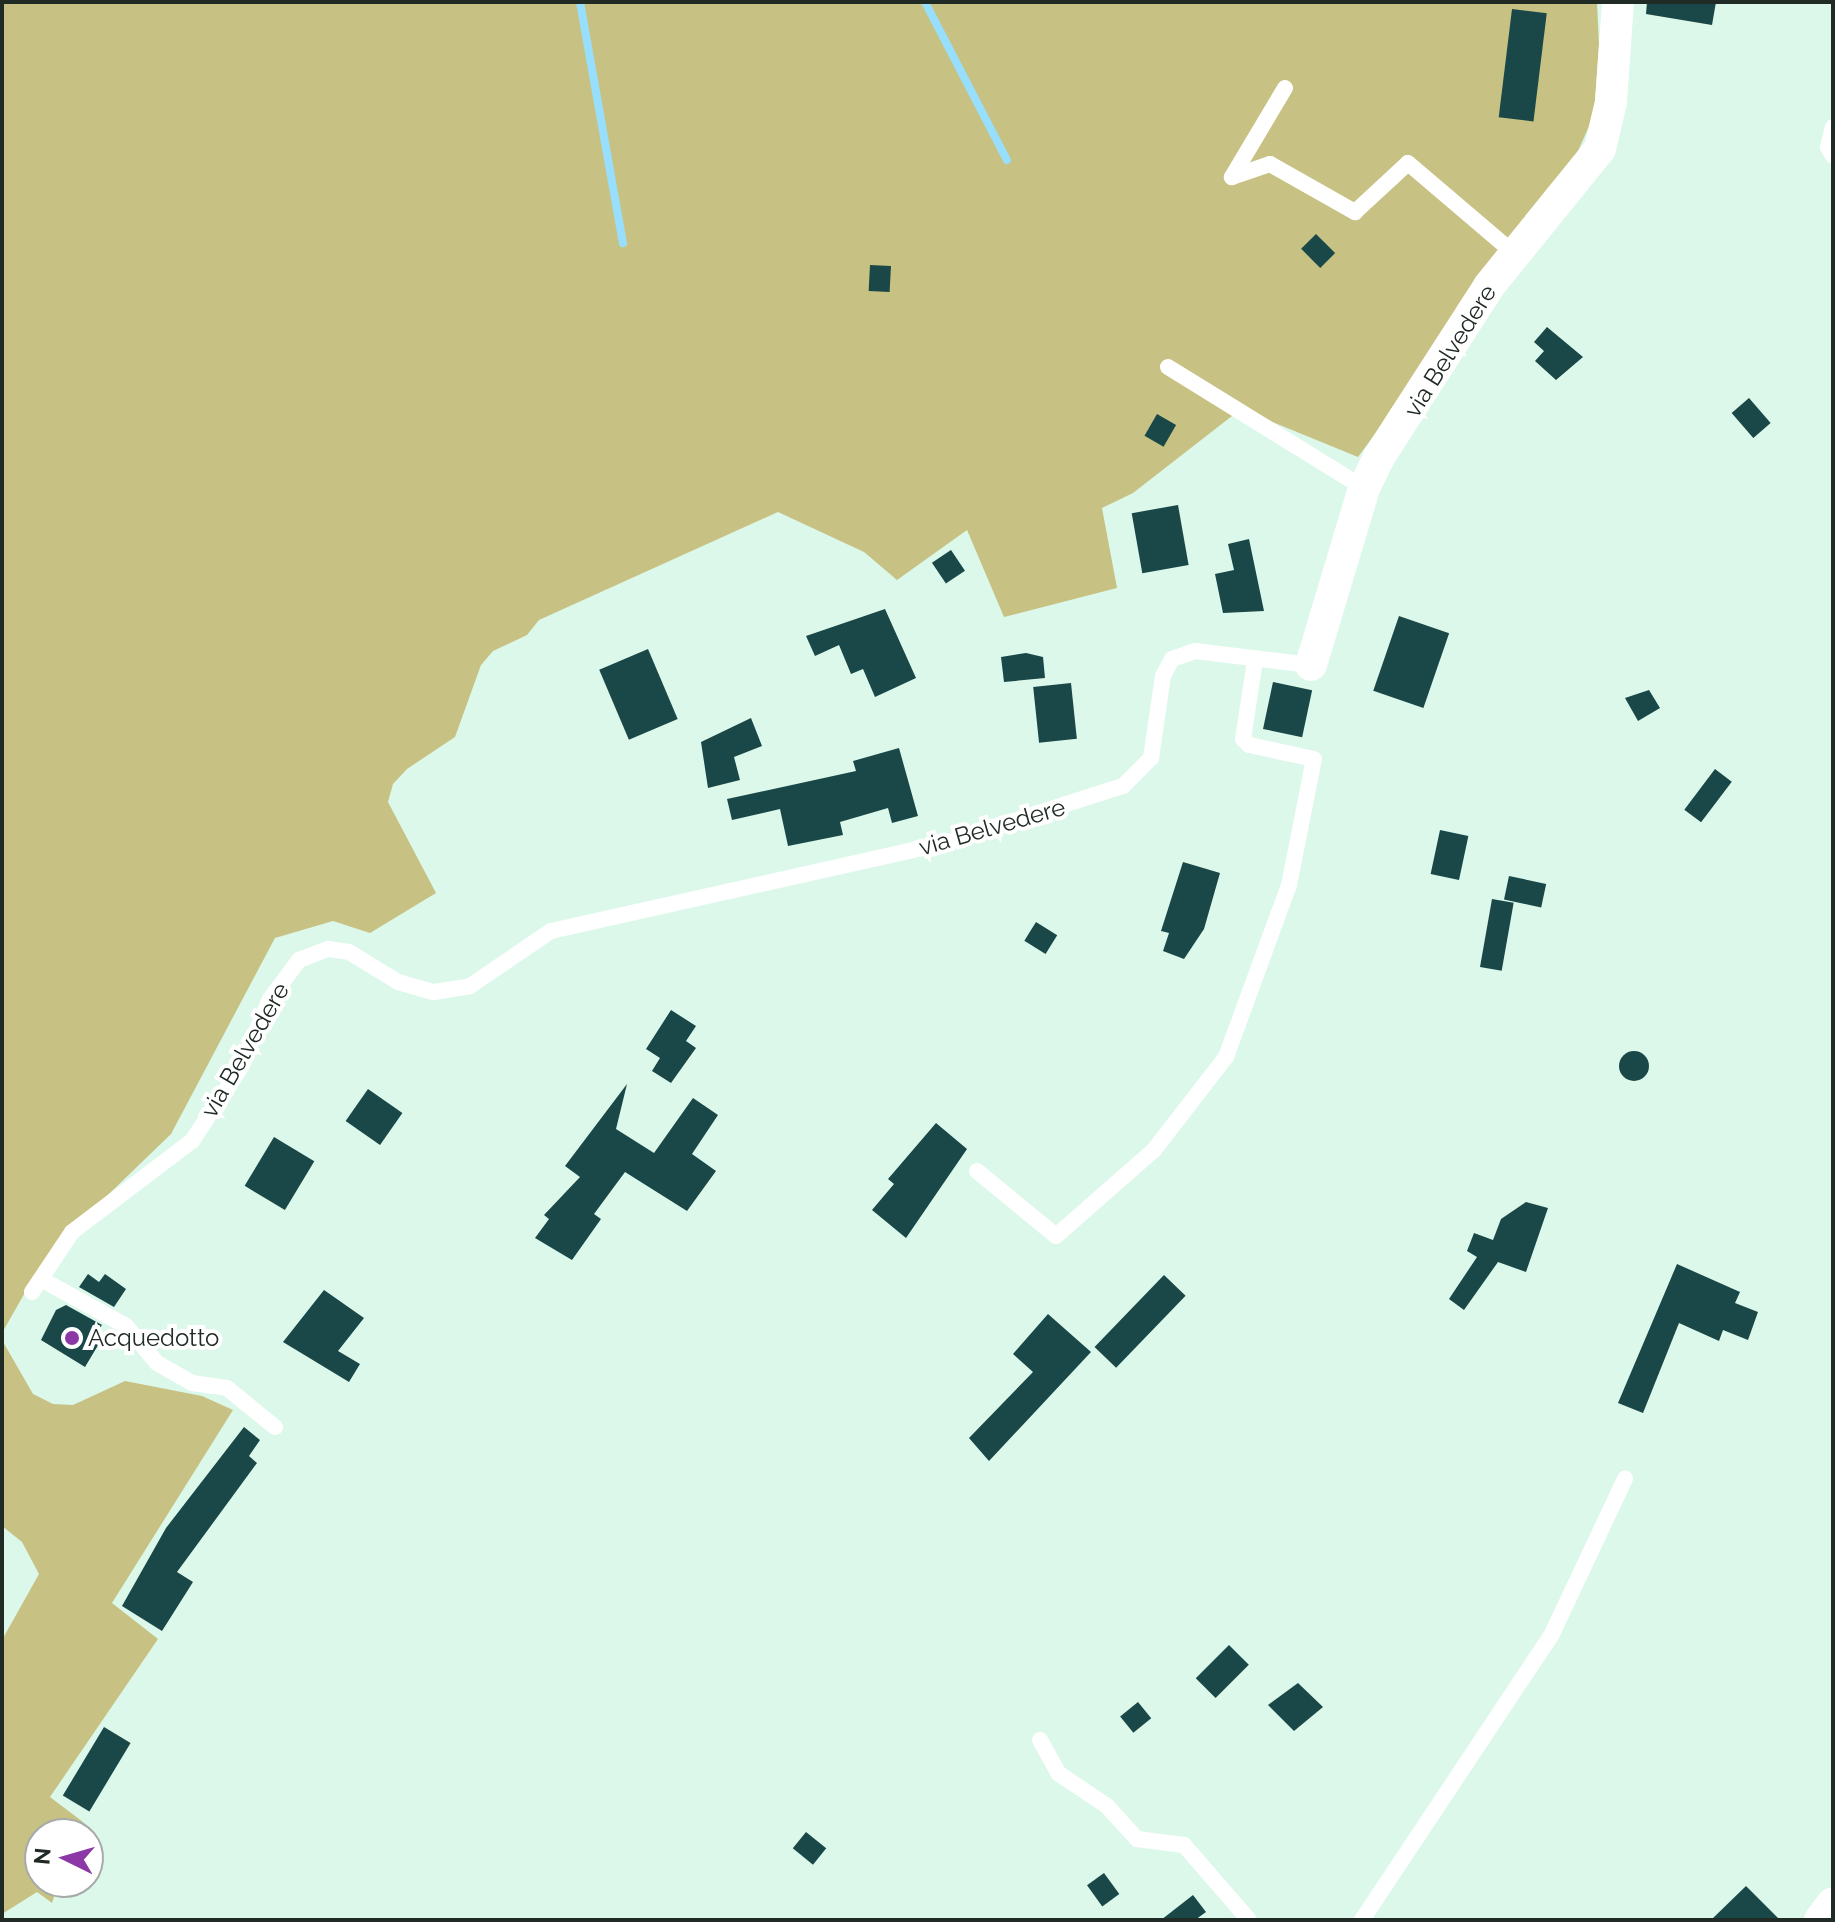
<!DOCTYPE html>
<html>
<head>
<meta charset="utf-8">
<style>
	body { margin:0 }
	#map { position:relative; width:1835px; height:1922px; overflow:hidden; background:#dbf8ea; font-family:Raleway,sans-serif }
	div>[style] { position:absolute }
	[style*='--x'] { left:calc(var(--x)*1px); top:calc(var(--y)*1px); width:calc(var(--w)*1px); rotate:calc(var(--a)*1deg) }
	.forest>* { inset:0; background:#c7c283 }
	.stream>* { height:8px; margin:-4px; padding:0 4px; transform-origin:4px; border-radius:4px; background:#97dffc }
	.building>* { inset:0; background:#1a4747; transform-origin:0 0 }
	.round { border-radius:50% }
	.lane>* { height:16px; margin:-8px; padding:0 8px; transform-origin:8px; border-radius:8px; background:#fff }
	.street>* { height:32px; margin:-16px; padding:0 16px; transform-origin:16px; border-radius:16px; background:#fff }
	.dots>* { width:22px; height:22px; translate:-50% -50%; box-sizing:border-box; border:4px solid #fff; border-radius:50% }
	span { translate:-50% -50%; white-space:nowrap; text-align:center; line-height:1.15; -webkit-text-stroke:8px #fff; paint-order:stroke }
	.street-label { font-size:24px; color:#202b25 }
	.poi-label { font-size:24px; color:#202b25 }
	.left { translate:0 -50%; text-align:left }
	.frame { position:absolute; inset:0; border:4px solid #202b25; pointer-events:none }
	.north { position:absolute; left:24px; top:1818px; width:80px; height:80px; box-sizing:border-box; background:#fff; border:2px solid #a6aaa8; border-radius:50%; rotate:275deg; font-size:22px; font-weight:700; line-height:32px; text-align:center; color:#202b25 }
	.north::after { content:''; display:block; margin:auto; width:28px; height:36px; background:#8b38a6; clip-path:polygon(50% 0,100% 100%,50% 72%,0 100%) }
</style>
</head>
<body>
<div id="map">
	<div class="forest">
		<div style="clip-path:polygon(2px 2px,1597px 2px,1599px 45px,1594px 115px,1570px 169px,1358px 457px,1241px 409px,1133px 493px,1102px 508px,1117px 588px,1004px 617px,967px 530px,897px 580px,864px 552px,778px 512px,539px 620px,527px 635px,493px 651px,481px 665px,455px 737px,407px 769px,393px 784px,388px 802px,436px 893px,370px 933px,333px 921px,275px 938px,171px 1134px,84px 1218px,31px 1282px,2px 1333px)"></div>
		<div style="clip-path:polygon(2px 1340px,33px 1394px,53px 1404px,73px 1405px,125px 1381px,202px 1396px,233px 1410px,112px 1603px,158px 1639px,50px 1797px,83px 1822px,78px 1834px,40px 1834px,40px 1882px,59px 1882px,52px 1903px,37px 1892px,2px 1914px,2px 1640px,39px 1574px,22px 1542px,2px 1526px)"></div>
	</div>
	<div class="stream">
		<div style="--x:580;--y:2;--w:245;--a:79.9"></div>
		<div style="--x:925;--y:2;--w:178;--a:62.6"></div>
	</div>
	<div class="building">
		<div style="clip-path:polygon(1647px 2px,1716px 2px,1712px 25px,1646px 14px)"></div>
		<div style="left:1512px;top:9px;width:35px;height:109px;rotate:7deg"></div>
		<div style="left:1316px;top:234px;width:27px;height:21px;rotate:45deg"></div>
		<div style="left:870px;top:265px;width:21px;height:26px;rotate:3deg"></div>
		<div style="clip-path:polygon(1547px 327px,1583px 357px,1556px 380px,1535px 361px,1544px 351px,1534px 342px)"></div>
		<div style="left:1749px;top:398px;width:33px;height:23px;rotate:49deg"></div>
		<div style="left:1157px;top:414px;width:22px;height:25px;rotate:30deg"></div>
		<div style="left:1178px;top:505px;width:61px;height:47px;rotate:80deg"></div>
		<div style="clip-path:polygon(1249px 539px,1264px 611px,1223px 613px,1215px 574px,1234px 570px,1228px 544px)"></div>
		<div style="left:951px;top:550px;width:25px;height:23px;rotate:56deg"></div>
		<div style="clip-path:polygon(885px 609px,916px 678px,875px 697px,863px 669px,851px 674px,839px 645px,815px 656px,806px 636px)"></div>
		<div style="left:1399px;top:616px;width:53px;height:79px;rotate:19deg"></div>
		<div style="left:648px;top:649px;width:76px;height:53px;rotate:67deg"></div>
		<div style="clip-path:polygon(1026px 653px,1043px 657px,1045px 678px,1004px 682px,1001px 657px)"></div>
		<div style="left:1273px;top:682px;width:40px;height:48px;rotate:12deg"></div>
		<div style="left:1071px;top:683px;width:56px;height:38px;rotate:84deg"></div>
		<div style="clip-path:polygon(1649px 690px,1660px 708px,1638px 721px,1625px 698px)"></div>
		<div style="clip-path:polygon(751px 718px,762px 746px,734px 757px,740px 780px,708px 788px,701px 742px)"></div>
		<div style="clip-path:polygon(899px 748px,918px 816px,892px 823px,888px 808px,840px 822px,843px 835px,788px 846px,780px 809px,732px 820px,727px 799px,856px 771px,853px 761px)"></div>
		<div style="left:1715px;top:769px;width:21px;height:51px;rotate:37deg"></div>
		<div style="left:1440px;top:830px;width:29px;height:45px;rotate:12deg"></div>
		<div style="clip-path:polygon(1183px 862px,1220px 873px,1204px 929px,1184px 959px,1163px 951px,1169px 933px,1161px 931px)"></div>
		<div style="left:1509px;top:876px;width:38px;height:24px;rotate:12deg"></div>
		<div style="left:1492px;top:899px;width:22px;height:69px;rotate:10deg"></div>
		<div style="left:1036px;top:922px;width:25px;height:22px;rotate:32deg"></div>
		<div style="clip-path:polygon(671px 1010px,696px 1026px,686px 1041px,696px 1048px,671px 1083px,652px 1071px,660px 1058px,646px 1049px)"></div>
		<div class="round" style="left:1619px;top:1051px;width:30px;height:30px"></div>
		<div style="clip-path:polygon(627px 1084px,616px 1129px,654px 1153px,693px 1098px,718px 1115px,692px 1154px,716px 1171px,687px 1211px,625px 1172px,594px 1214px,601px 1219px,572px 1260px,535px 1238px,549px 1219px,544px 1215px,580px 1177px,565px 1166px)"></div>
		<div style="left:368px;top:1089px;width:42px;height:39px;rotate:35deg"></div>
		<div style="clip-path:polygon(936px 1123px,967px 1149px,906px 1238px,872px 1210px,894px 1184px,888px 1179px)"></div>
		<div style="left:274px;top:1137px;width:47px;height:57px;rotate:31deg"></div>
		<div style="clip-path:polygon(1526px 1202px,1548px 1208px,1526px 1272px,1498px 1262px,1464px 1310px,1449px 1299px,1477px 1257px,1467px 1251px,1474px 1233px,1493px 1240px,1501px 1219px)"></div>
		<div style="clip-path:polygon(1677px 1264px,1740px 1292px,1735px 1303px,1758px 1312px,1748px 1340px,1723px 1330px,1719px 1341px,1679px 1323px,1643px 1413px,1618px 1403px)"></div>
		<div style="clip-path:polygon(88px 1274px,99px 1282px,105px 1274px,126px 1289px,114px 1307px,79px 1287px)"></div>
		<div style="left:1164px;top:1275px;width:30px;height:100px;rotate:44deg"></div>
		<div style="clip-path:polygon(324px 1290px,364px 1318px,338px 1351px,360px 1364px,349px 1382px,283px 1342px)"></div>
		<div style="clip-path:polygon(66px 1305px,102px 1325px,96px 1333px,103px 1337px,85px 1367px,41px 1340px,56px 1310px)"></div>
		<div style="clip-path:polygon(1048px 1314px,1091px 1352px,989px 1461px,969px 1438px,1033px 1372px,1013px 1354px)"></div>
		<div style="clip-path:polygon(244px 1427px,260px 1440px,249px 1456px,257px 1463px,177px 1572px,193px 1582px,162px 1631px,122px 1606px,166px 1528px)"></div>
		<div style="left:1229px;top:1645px;width:28px;height:47px;rotate:45deg"></div>
		<div style="clip-path:polygon(1298px 1683px,1323px 1707px,1294px 1731px,1268px 1705px)"></div>
		<div style="left:1138px;top:1702px;width:21px;height:23px;rotate:51deg"></div>
		<div style="left:104px;top:1727px;width:31px;height:80px;rotate:31deg"></div>
		<div style="left:806px;top:1832px;width:26px;height:21px;rotate:39deg"></div>
		<div style="left:1104px;top:1873px;width:26px;height:21px;rotate:54deg"></div>
		<div style="clip-path:polygon(1746px 1886px,1780px 1920px,1711px 1920px)"></div>
		<div style="clip-path:polygon(1193px 1895px,1206px 1912px,1195px 1920px,1161px 1920px)"></div>
	</div>
	<div class="lane">
		<div style="--x:1285;--y:88;--w:104;--a:120.8"></div>
		<div style="--x:1232;--y:177;--w:40;--a:-18.9"></div>
		<div style="--x:1270;--y:164;--w:98;--a:29.5"></div>
		<div style="--x:1355;--y:212;--w:72;--a:-42.8"></div>
		<div style="--x:1408;--y:163;--w:140;--a:40.4"></div>
		<div style="--x:1833;--y:127;--w:21;--a:104"></div>
		<div style="--x:1828;--y:147;--w:10;--a:61"></div>
		<div style="--x:1168;--y:367;--w:230;--a:31.7"></div>
		<div style="--x:977;--y:1171;--w:102;--a:39.4"></div>
		<div style="--x:1056;--y:1236;--w:130;--a:-41.3"></div>
		<div style="--x:1154;--y:1150;--w:118;--a:-52.3"></div>
		<div style="--x:1226;--y:1057;--w:183;--a:-69.9"></div>
		<div style="--x:1289;--y:885;--w:128;--a:-78.8"></div>
		<div style="--x:1314;--y:759;--w:66;--a:-167.8"></div>
		<div style="--x:1249;--y:745;--w:8;--a:-135"></div>
		<div style="--x:1243;--y:739;--w:79;--a:-81.3"></div>
		<div style="--x:41;--y:1279;--w:97;--a:28.9"></div>
		<div style="--x:126;--y:1326;--w:48;--a:50"></div>
		<div style="--x:157;--y:1363;--w:40;--a:29.7"></div>
		<div style="--x:192;--y:1383;--w:35;--a:8"></div>
		<div style="--x:227;--y:1388;--w:62;--a:39.1"></div>
		<div style="--x:32;--y:1292;--w:72;--a:-56.3"></div>
		<div style="--x:72;--y:1232;--w:151;--a:-37.2"></div>
		<div style="--x:192;--y:1141;--w:89;--a:-56.5"></div>
		<div style="--x:241;--y:1067;--w:74;--a:-66.9"></div>
		<div style="--x:270;--y:999;--w:49;--a:-53.4"></div>
		<div style="--x:299;--y:960;--w:31;--a:-21"></div>
		<div style="--x:328;--y:949;--w:21;--a:8"></div>
		<div style="--x:349;--y:952;--w:57;--a:31.5"></div>
		<div style="--x:398;--y:982;--w:37;--a:16"></div>
		<div style="--x:434;--y:992;--w:36;--a:-9"></div>
		<div style="--x:470;--y:986;--w:98;--a:-34.2"></div>
		<div style="--x:551;--y:931;--w:404;--a:-12.6"></div>
		<div style="--x:945;--y:843;--w:187;--a:-17.8"></div>
		<div style="--x:1123;--y:786;--w:40;--a:-45"></div>
		<div style="--x:1151;--y:758;--w:83;--a:-81.7"></div>
		<div style="--x:1163;--y:676;--w:19;--a:-62"></div>
		<div style="--x:1172;--y:659;--w:24;--a:-19"></div>
		<div style="--x:1195;--y:651;--w:117;--a:6.9"></div>
		<div style="--x:1040;--y:1740;--w:38;--a:61"></div>
		<div style="--x:1058;--y:1773;--w:59;--a:34"></div>
		<div style="--x:1107;--y:1806;--w:45;--a:47.7"></div>
		<div style="--x:1137;--y:1839;--w:47;--a:7.3"></div>
		<div style="--x:1184;--y:1845;--w:99;--a:49.1"></div>
		<div style="--x:1362;--y:1920;--w:341;--a:-56.4"></div>
		<div style="--x:1551;--y:1636;--w:174;--a:-64.8"></div>
	</div>
	<div class="street">
		<div style="--x:1311;--y:665;--w:185;--a:-73.3"></div>
		<div style="--x:1364;--y:488;--w:34;--a:-64"></div>
		<div style="--x:1379;--y:457;--w:203;--a:-57.2"></div>
		<div style="--x:1489;--y:286;--w:176;--a:-51"></div>
		<div style="--x:1600;--y:149;--w:48;--a:-76.8"></div>
		<div style="--x:1611;--y:102;--w:100;--a:-86"></div>
		<div style="--x:1820;--y:1920;--w:21;--a:-53"></div>
	</div>
	<div class="dots">
		<div style="left:72px;top:1338px;background:#8b38a6"></div>
	</div>
	<div class="street-label">
		<span style="left:1450px;top:351px;rotate:-58deg">via Belvedere</span>
		<span style="left:992px;top:827px;rotate:-16deg">via Belvedere</span>
		<span style="left:245px;top:1050px;rotate:-60deg">via Belvedere</span>
	</div>
	<div class="poi-label">
		<span class="left" style="left:88px;top:1338px">Acquedotto</span>
	</div>
	<div class="frame"></div>
	<div class="north">N</div>
</div>
</body>
</html>
